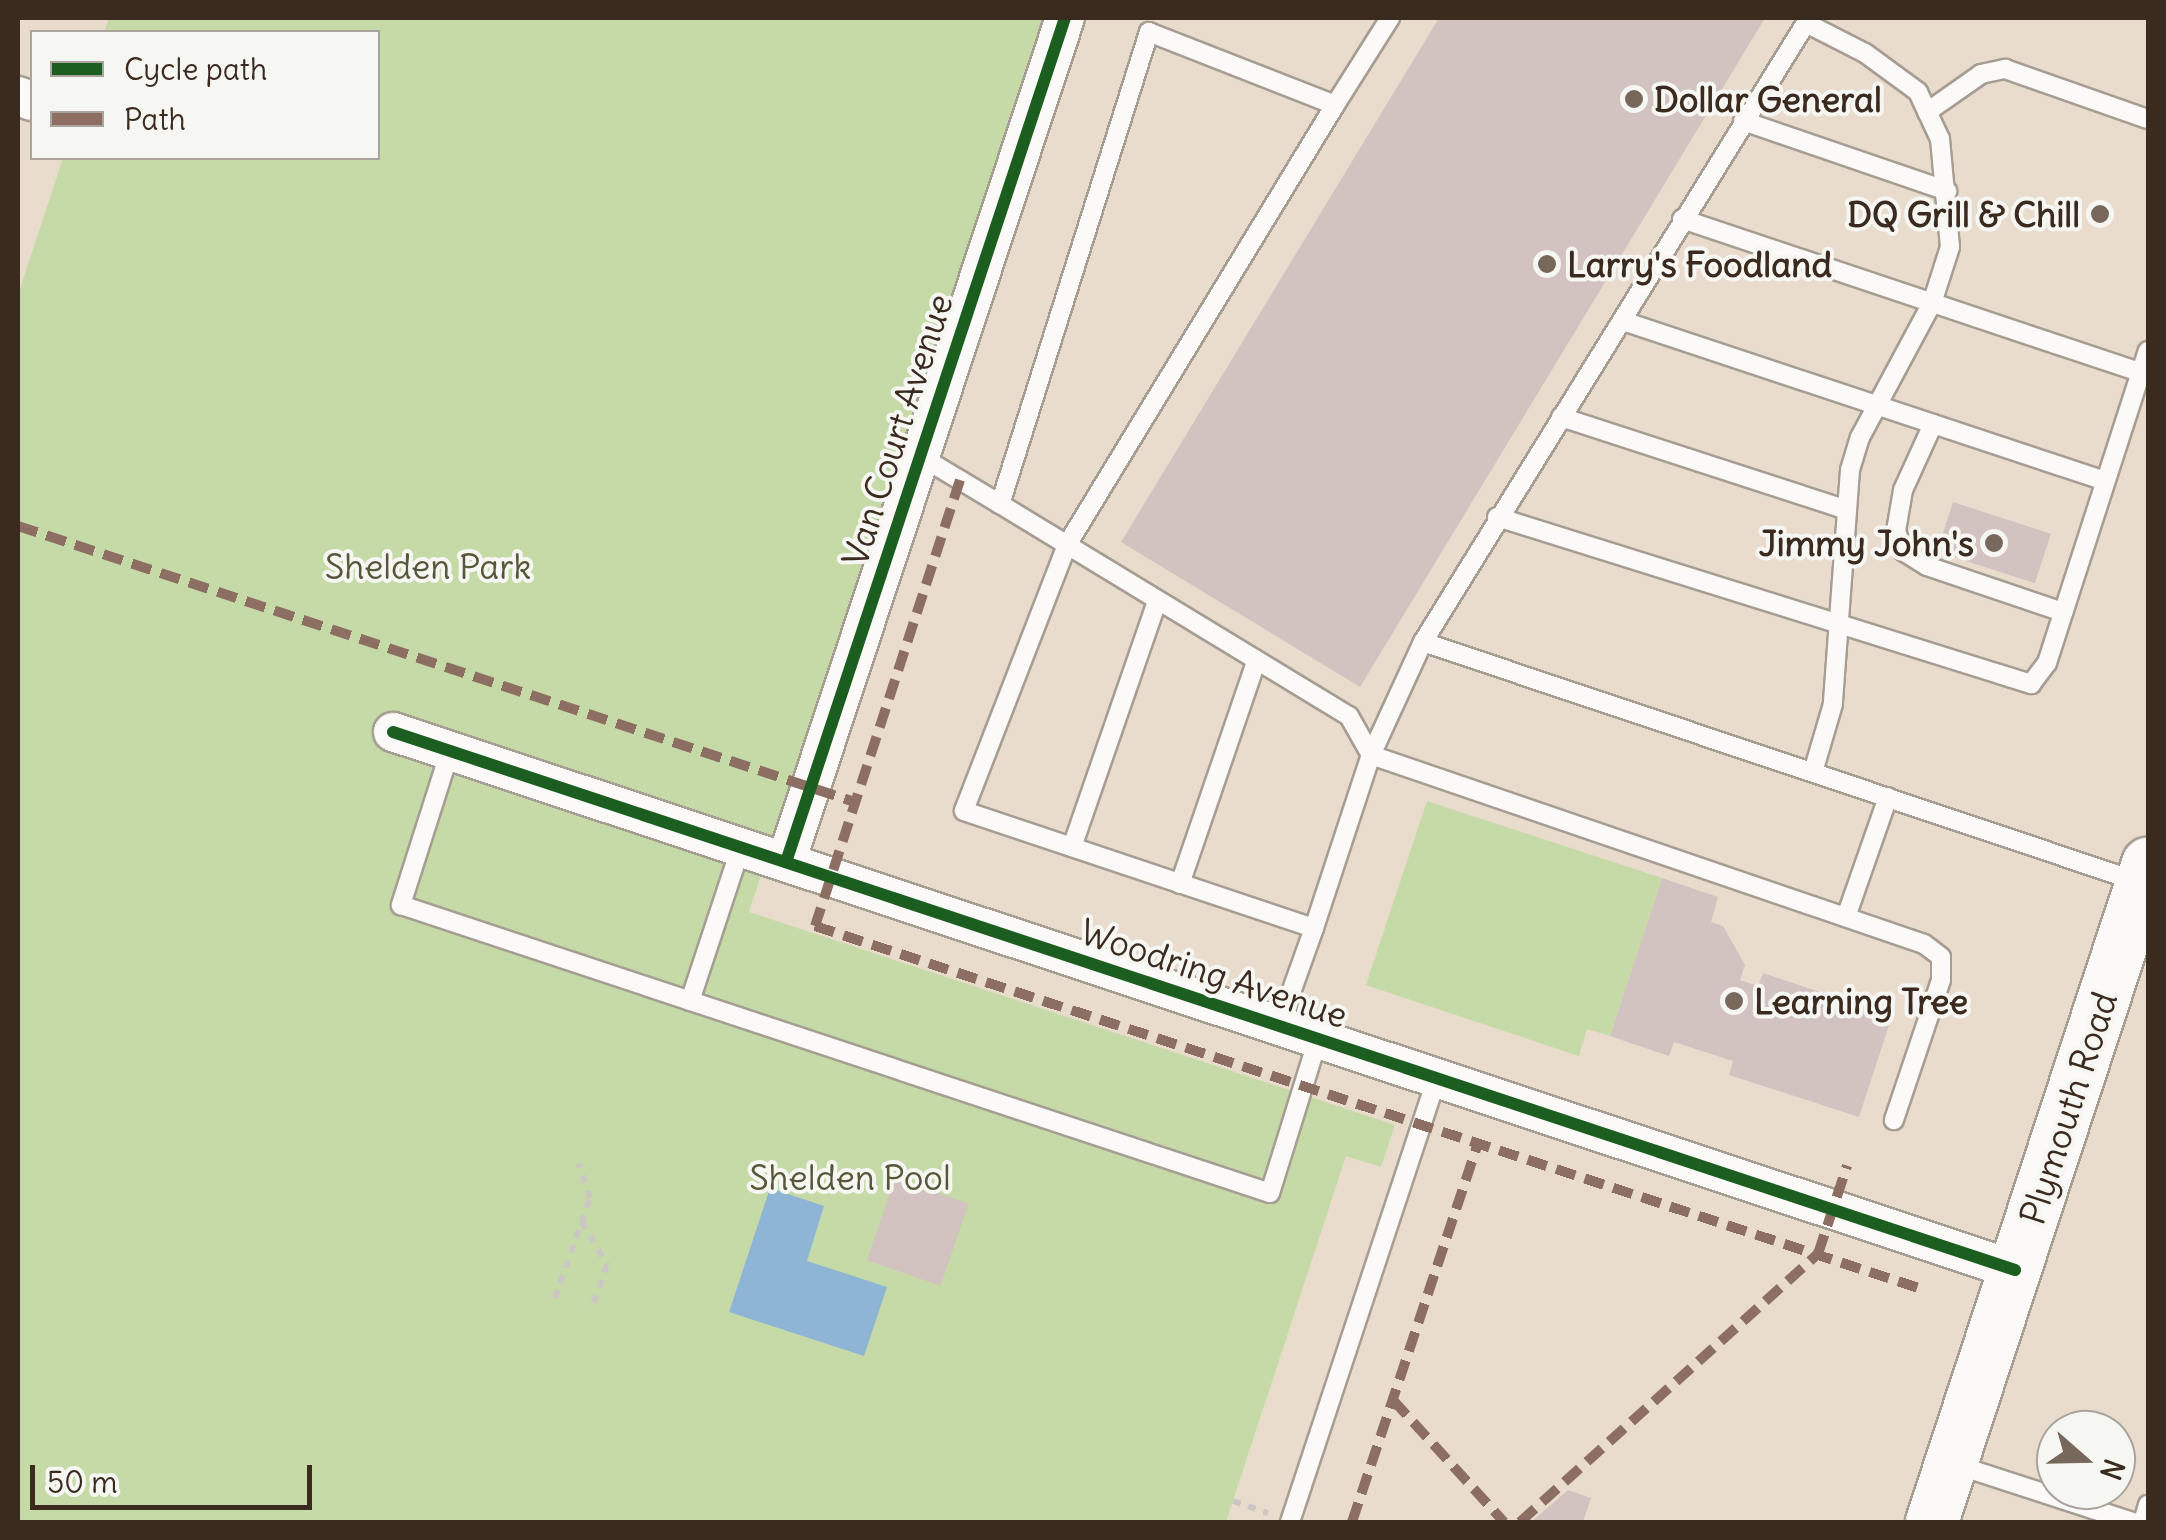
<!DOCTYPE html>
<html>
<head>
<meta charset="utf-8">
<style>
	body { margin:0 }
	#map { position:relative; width:2166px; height:1540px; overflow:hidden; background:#e9dccd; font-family:Delius,sans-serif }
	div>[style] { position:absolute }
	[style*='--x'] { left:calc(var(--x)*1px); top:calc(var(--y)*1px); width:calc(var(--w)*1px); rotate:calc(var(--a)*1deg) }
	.green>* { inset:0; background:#c5daa6 }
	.water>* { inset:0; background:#8eb5d5 }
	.building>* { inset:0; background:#d3c3c0; transform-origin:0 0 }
	.path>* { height:6px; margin-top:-3px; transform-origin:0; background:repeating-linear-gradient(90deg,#cbc7c3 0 8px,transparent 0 16px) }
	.roads { filter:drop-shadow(2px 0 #a69d93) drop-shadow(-2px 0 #a69d93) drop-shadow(0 2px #a69d93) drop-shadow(0 -2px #a69d93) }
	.lane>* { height:18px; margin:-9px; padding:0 9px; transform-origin:9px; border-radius:9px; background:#fcfaf8 }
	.street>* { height:38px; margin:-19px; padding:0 19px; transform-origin:19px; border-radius:19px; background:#fcfaf8 }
	.secondary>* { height:52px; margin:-26px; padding:0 26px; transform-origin:26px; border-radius:26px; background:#fcfaf8 }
	.quiet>* { height:10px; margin-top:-5px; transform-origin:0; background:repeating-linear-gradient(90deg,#8d6e63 0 20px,transparent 0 30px) }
	.cycleway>* { height:12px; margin:-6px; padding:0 6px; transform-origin:6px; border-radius:6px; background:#1b5e20 }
	.dots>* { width:28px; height:28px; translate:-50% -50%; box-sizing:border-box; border:5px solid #f6f6f2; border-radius:50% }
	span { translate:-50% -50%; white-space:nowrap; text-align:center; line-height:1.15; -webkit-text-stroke:8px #f6f6f2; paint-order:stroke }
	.poi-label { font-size:35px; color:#3b2a1e; font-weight:700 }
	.left { translate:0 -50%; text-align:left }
	.right { translate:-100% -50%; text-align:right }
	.street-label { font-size:35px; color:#3b2a1e }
	.park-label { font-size:35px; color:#565638 }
	.frame { position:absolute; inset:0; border:20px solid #3b2a1e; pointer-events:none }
	.legend { position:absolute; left:30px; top:30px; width:350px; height:130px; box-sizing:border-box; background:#f6f6f2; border:2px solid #aba49d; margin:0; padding:12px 18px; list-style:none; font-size:30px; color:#3b2a1e }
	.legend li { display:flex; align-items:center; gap:20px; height:50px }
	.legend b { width:50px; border:2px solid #aba49d }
	.north { position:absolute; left:2036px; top:1410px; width:100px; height:100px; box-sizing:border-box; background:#f6f6f2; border:2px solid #aba49d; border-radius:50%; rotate:110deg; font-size:28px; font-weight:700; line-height:40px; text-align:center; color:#3b2a1e }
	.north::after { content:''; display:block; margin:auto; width:35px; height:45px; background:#78685b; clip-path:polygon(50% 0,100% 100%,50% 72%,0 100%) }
	.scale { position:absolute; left:30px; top:1465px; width:282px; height:45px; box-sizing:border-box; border:5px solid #3b2a1e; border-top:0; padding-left:12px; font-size:30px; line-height:35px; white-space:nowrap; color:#3b2a1e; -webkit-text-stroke:8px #f6f6f2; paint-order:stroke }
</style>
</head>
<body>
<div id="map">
	<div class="green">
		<div style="clip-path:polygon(109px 18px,1044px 18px,749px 912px,1395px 1125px,1381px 1167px,1346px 1156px,1226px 1522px,18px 1522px,18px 295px,63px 158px,378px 158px,378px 32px,104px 32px)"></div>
		<div style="clip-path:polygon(1427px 801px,1662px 878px,1610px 1036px,1587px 1029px,1579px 1056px,1366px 985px)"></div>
	</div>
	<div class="water">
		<div style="clip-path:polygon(770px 1188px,824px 1206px,807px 1261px,887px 1287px,864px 1356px,729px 1312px)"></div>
	</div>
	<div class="building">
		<div style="clip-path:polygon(1439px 18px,1765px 18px,1360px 687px,1121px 542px)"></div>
		<div style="left:1953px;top:502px;width:103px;height:52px;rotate:18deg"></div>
		<div style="clip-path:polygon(1662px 878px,1718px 897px,1711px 922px,1723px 926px,1745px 965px,1740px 980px,1758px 986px,1763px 973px,1892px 1016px,1859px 1117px,1729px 1075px,1733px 1061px,1674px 1042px,1669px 1056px,1610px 1036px)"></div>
		<div style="left:895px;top:1178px;width:78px;height:87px;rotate:19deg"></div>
		<div style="clip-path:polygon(1568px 1490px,1591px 1498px,1583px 1522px,1531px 1522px)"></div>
	</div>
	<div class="path">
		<div style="--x:582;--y:1222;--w:50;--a:59.8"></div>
		<div style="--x:607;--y:1265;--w:48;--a:109.6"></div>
		<div style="--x:555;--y:1298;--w:106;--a:-70.7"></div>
		<div style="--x:590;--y:1198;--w:36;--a:-108"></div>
		<div style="--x:1233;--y:1501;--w:37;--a:19"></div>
	</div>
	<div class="roads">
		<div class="lane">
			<div style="--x:1390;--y:18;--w:103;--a:122.3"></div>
			<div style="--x:1335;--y:105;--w:200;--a:-158.6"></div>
			<div style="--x:1149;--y:32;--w:495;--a:107.5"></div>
			<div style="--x:1000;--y:504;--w:408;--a:31.3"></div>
			<div style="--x:1349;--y:716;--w:45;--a:60.6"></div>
			<div style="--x:1371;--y:755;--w:124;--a:-65.3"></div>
			<div style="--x:1809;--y:18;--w:734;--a:121.74"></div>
			<div style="--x:1423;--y:642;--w:755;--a:18.53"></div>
			<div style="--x:1806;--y:23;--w:66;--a:27"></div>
			<div style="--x:1865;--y:53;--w:66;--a:36.3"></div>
			<div style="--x:1918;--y:92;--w:52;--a:64.9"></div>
			<div style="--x:1940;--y:139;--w:108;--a:84.7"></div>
			<div style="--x:1950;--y:247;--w:59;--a:107.8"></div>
			<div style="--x:1932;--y:303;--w:152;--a:118.2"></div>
			<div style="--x:1860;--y:437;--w:34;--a:107"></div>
			<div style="--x:1850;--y:470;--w:235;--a:94.2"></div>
			<div style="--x:1833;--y:704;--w:71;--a:106.4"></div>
			<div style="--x:1335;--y:105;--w:515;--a:121.35"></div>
			<div style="--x:1067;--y:545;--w:285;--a:111.2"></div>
			<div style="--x:964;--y:811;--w:369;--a:18.5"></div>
			<div style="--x:1314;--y:928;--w:182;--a:-71.8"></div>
			<div style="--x:1371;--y:755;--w:584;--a:18.87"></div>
			<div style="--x:1924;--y:944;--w:21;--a:37"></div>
			<div style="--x:1941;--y:957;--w:23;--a:90"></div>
			<div style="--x:1941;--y:980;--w:148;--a:108.6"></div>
			<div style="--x:1927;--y:112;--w:66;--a:-35.1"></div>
			<div style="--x:1981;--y:74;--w:25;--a:-12"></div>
			<div style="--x:2005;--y:69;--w:151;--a:19.3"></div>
			<div style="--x:1743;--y:121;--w:216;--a:18.9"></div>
			<div style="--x:1682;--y:219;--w:484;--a:18.5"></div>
			<div style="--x:1626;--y:322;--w:505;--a:18.36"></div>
			<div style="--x:1561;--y:417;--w:298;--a:18"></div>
			<div style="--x:1933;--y:424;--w:72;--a:114.4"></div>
			<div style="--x:1903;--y:490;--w:42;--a:99.7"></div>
			<div style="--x:1896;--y:531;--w:21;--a:71"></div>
			<div style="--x:1903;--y:551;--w:28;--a:32"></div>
			<div style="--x:1927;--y:566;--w:144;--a:18.7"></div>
			<div style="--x:920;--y:456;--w:93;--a:31"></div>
			<div style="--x:1497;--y:517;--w:560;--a:17.37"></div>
			<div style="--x:2031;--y:684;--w:26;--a:-53"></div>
			<div style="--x:2047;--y:663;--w:328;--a:-72.1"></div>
			<div style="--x:450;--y:751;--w:162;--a:107.7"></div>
			<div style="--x:401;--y:905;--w:915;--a:18.34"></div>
			<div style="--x:1270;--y:1193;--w:161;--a:-72.7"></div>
			<div style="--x:1072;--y:847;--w:260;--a:-70.9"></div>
			<div style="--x:1180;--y:884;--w:235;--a:-71.1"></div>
			<div style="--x:1846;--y:917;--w:127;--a:-70.7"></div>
			<div style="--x:690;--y:1001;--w:162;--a:-71.7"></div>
			<div style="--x:1279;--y:1026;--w:104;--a:-70.3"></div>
			<div style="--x:1957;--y:1465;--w:184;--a:18"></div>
			<div style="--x:1290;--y:1522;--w:468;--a:-71.7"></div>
			<div style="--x:2143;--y:1522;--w:18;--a:-74"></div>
		</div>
		<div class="street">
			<div style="--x:18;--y:96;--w:15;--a:20"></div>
			<div style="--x:393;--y:732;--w:1709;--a:18.35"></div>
			<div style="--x:786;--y:862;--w:889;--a:-71.71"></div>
		</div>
		<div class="secondary">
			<div style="--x:1932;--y:1522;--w:693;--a:-71.83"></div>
		</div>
	</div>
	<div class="quiet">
		<div style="--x:960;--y:480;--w:469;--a:108"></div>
		<div style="--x:815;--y:926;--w:1165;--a:18.16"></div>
		<div style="--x:18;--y:526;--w:881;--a:18.25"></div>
		<div style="--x:1393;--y:1400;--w:165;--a:47.7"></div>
		<div style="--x:1352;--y:1522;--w:399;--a:-71.6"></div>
		<div style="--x:1520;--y:1522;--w:401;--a:-42"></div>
		<div style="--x:1818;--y:1254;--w:93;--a:-71.8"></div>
	</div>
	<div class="cycleway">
		<div style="--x:393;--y:732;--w:1709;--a:18.35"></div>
		<div style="--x:786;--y:862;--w:889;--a:-71.71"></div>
	</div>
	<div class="dots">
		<div style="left:1634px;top:99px;background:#78685b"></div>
		<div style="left:2100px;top:214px;background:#78685b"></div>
		<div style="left:1547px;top:264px;background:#78685b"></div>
		<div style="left:1994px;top:543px;background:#78685b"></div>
		<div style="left:1734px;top:1001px;background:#78685b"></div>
	</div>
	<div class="poi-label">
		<span class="left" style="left:1654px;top:99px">Dollar General</span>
		<span class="right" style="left:2080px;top:214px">DQ Grill &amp; Chill</span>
		<span class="left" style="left:1567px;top:264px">Larry's Foodland</span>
		<span class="right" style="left:1974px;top:543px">Jimmy John's</span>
		<span class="left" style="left:1754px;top:1001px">Learning Tree</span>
	</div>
	<div class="street-label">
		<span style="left:897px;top:430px;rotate:-72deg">Van Court Avenue</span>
		<span style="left:1214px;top:973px;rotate:18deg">Woodring Avenue</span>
		<span style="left:2068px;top:1108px;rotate:-72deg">Plymouth Road</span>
	</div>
	<div class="park-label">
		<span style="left:428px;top:566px">Shelden Park</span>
		<span style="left:850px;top:1177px">Shelden Pool</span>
	</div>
	<div class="frame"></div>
	<ul class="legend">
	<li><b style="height:12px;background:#1b5e20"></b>Cycle path</li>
	<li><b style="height:12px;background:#8d6e63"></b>Path</li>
	</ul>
	<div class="north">N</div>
	<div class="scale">50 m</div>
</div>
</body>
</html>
